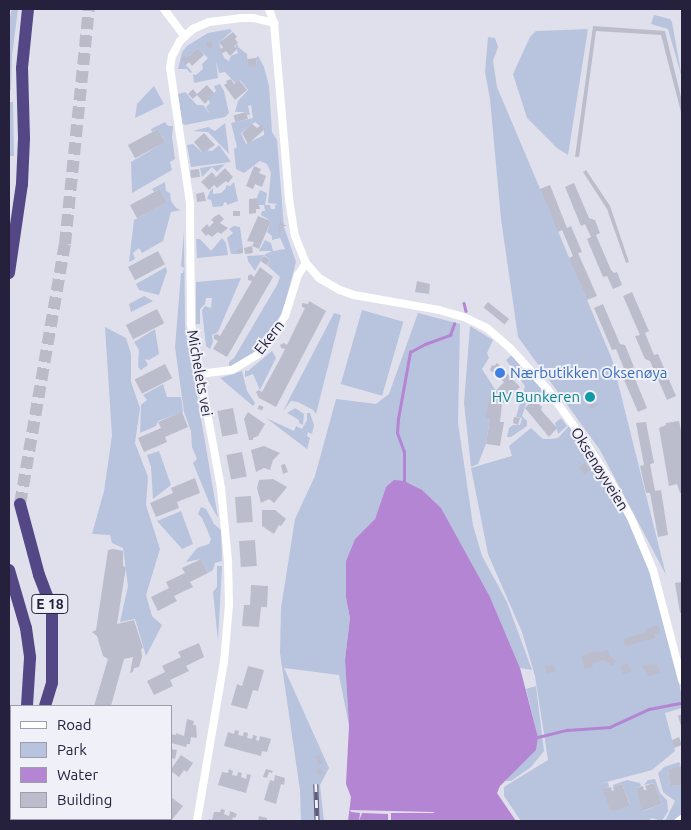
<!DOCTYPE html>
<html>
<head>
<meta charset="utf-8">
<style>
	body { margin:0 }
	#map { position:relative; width:691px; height:830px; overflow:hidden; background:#e0e0ec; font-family:Ubuntu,sans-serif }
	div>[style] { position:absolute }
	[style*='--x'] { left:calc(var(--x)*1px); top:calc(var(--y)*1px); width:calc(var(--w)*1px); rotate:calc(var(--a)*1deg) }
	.green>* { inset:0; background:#b8c3de; transform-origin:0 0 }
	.water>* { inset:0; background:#b485d3 }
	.pier>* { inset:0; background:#e0e0ec }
	.stream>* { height:2.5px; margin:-1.25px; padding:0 1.25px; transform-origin:1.25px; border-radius:1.25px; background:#b485d3 }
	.building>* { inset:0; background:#bcbdcc; transform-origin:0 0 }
	.trunk-tunnel>* { height:12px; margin-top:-6px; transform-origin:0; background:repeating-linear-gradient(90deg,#bbbac9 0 12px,transparent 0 18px) }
	.minor>* { height:8px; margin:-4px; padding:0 4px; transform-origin:4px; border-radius:4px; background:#fff }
	.trunk>* { height:12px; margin:-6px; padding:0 6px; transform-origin:6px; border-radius:6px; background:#544786 }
	.rail>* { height:4.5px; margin-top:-2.25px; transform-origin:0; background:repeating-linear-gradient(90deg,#f0f1f8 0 8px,#5f5a78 0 16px); box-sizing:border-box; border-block:1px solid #5f5a78 }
	.dots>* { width:14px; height:14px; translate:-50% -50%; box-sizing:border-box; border:2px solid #f0f1f8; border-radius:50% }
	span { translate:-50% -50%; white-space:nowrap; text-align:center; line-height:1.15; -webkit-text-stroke:4px #f0f1f8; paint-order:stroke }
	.shield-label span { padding:1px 4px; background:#f0f1f8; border:1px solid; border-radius:4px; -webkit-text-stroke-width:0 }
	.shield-label { font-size:14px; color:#25203c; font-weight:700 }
	.street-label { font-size:15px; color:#25203c }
	.shop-label { font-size:15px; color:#366cbe }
	.left { translate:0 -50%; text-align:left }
	.culture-label { font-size:15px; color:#0d838f }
	.right { translate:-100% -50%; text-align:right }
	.frame { position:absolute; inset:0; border:10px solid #25203c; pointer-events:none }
	.legend { position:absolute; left:10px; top:705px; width:162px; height:115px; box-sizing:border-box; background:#f0f1f8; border:1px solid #9f9dad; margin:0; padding:6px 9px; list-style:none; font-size:15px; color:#25203c }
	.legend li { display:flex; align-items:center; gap:10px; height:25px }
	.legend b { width:25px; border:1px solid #9f9dad }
</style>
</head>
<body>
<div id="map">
	<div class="green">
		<div style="clip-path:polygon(12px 9px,18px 9px,12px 56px,11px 90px,9px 91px,9px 20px)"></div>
		<div style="clip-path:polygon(654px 15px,670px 19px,672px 22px,682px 78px,668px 29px,651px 24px)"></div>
		<div style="clip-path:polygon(evenodd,230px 29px,232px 31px,219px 43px,224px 58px,229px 61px,231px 56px,238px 53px,235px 46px,238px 44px,238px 47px,247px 54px,248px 67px,257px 65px,256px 58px,258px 56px,264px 67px,269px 86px,272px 132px,277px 140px,284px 227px,296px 262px,283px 311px,275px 328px,264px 344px,251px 356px,229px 367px,229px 362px,234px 358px,277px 285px,280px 277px,267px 265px,270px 260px,264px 255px,255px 271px,248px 261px,247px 256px,264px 255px,272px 251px,259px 251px,265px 240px,271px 243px,273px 251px,285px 249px,280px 238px,272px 240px,272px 236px,267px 232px,271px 221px,261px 215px,262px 211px,265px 211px,264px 205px,258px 205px,257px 197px,260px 190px,267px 193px,265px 205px,270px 205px,271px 209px,275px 209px,275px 205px,278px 204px,268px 203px,271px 173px,267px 164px,260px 161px,244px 173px,236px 169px,234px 149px,237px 147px,231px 123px,253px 118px,251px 105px,248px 106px,250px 115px,247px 115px,246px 112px,235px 112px,238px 101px,248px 90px,240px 80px,235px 83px,225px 72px,219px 73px,216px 61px,218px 78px,194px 83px,193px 74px,196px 75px,203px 69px,202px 64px,208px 58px,198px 48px,186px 58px,184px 57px,186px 65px,192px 72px,190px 73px,187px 69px,178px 69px,182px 52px,187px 46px,208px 33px,230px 29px,255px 122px,264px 129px,264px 135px,246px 144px,241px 133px,255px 122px)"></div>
		<div style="clip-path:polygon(588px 29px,568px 155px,557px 148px,527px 118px,513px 74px,530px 37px,536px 31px)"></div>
		<div style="clip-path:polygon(488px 37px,495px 38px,498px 47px,493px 61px,497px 87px,612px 359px,666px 575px,600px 450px,518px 337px,501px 219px,490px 99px,485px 72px)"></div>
		<div style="clip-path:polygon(220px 84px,224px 91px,229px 113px,225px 117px,185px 125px,182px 123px,178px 94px,185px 92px,197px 105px,203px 105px,210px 114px,206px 107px,210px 103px,208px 99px,216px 91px,214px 86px)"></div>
		<div style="clip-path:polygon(154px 86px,164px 104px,135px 118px,137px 104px)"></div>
		<div style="clip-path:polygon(9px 102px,13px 102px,14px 156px,9px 156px)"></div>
		<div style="clip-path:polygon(165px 122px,168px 126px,173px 126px,172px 137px,175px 159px,170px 162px,172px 170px,132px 193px,131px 162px,165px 142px,158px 129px,152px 132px,151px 129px)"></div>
		<div style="clip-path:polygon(225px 123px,229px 154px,208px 132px,193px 131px,208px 127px,215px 131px)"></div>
		<div style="clip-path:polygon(193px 144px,203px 153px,207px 150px,212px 151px,219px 145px,231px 162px,191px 167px,187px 145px)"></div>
		<div style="clip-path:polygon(225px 164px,217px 172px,212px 167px,202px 177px,200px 168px)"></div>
		<div style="clip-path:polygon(165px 182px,166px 191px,170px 193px,171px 201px,176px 208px,181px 210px,171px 212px,163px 241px,142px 253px,139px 248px,133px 253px,135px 259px,129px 262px,134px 220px,167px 202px,160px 189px,154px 192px,152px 189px)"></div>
		<div style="clip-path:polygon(234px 182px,238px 201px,227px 205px,227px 203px,224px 202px,223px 206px,213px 207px,211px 200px,207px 199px,210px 191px,213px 188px,213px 194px,221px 193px,226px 188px,226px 185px,230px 186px)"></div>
		<div style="clip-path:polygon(234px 226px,240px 227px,243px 249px,238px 249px,238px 254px,231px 254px,227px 238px,233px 233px,229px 229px)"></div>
		<div style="clip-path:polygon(184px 231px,185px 325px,218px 518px,209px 502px,193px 463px,197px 459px,192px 447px,191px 431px,184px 412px,175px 347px,181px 273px,183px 273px,184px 268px,181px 266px)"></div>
		<div style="clip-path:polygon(222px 238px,226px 243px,228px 255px,197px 258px,196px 239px,200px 239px,211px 251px)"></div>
		<div style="clip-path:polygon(166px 267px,167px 271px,159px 295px,139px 290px,136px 284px)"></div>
		<div style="clip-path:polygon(241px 278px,218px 332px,212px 335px,213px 342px,210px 349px,206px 346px,202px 310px,205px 306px,211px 308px,212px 298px,206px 298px,205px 304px,200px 309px,200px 324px,196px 324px,196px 282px)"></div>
		<div style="clip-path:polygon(144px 296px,153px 301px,131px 312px,129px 304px)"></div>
		<div style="left:362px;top:310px;width:43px;height:77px;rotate:16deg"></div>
		<div style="clip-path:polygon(334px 313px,341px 315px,316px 414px,313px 410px,298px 402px,291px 401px,283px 411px)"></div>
		<div style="clip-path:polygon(418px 313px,460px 324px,458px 423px,473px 525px,482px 556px,507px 602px,532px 670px,520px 668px,490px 597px,407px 483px,404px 481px,386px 487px,375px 519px,355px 539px,346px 561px,346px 598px,350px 618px,345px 660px,349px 726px,339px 675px,284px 668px,329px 768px,320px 785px,324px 821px,301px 821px,300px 790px,280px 653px,281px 608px,295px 519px,315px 476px,336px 399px,376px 404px,389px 394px)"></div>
		<div style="clip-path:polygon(470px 326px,493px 340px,487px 353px,489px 358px,482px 369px,496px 391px,489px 398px,487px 418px,490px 418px,486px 444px,478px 464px,471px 467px,464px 403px)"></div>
		<div style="clip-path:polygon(105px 327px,126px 338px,131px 354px,131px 382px,140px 408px,135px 443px,148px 477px,146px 505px,160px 549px,146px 595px,152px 616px,162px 625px,146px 656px,135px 619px,120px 622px,128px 586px,123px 548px,112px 543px,110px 535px,92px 534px,104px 491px,112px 436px)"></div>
		<div style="clip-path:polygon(155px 329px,159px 354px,149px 360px,145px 359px,148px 365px,141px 370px,138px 367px,139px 350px,134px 342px)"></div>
		<div style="clip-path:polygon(272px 351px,276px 358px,260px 390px,253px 374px,245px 377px,245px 370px,248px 371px)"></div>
		<div style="clip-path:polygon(512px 355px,543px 391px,537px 400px,533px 398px,527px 401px,522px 416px,527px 421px,527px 426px,511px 437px,507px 437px,509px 428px,513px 425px,520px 425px,522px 418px,516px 417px,525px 386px,506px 360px)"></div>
		<div style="clip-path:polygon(242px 371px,247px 391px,255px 403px,253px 406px,220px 378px)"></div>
		<div style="clip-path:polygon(163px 384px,167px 397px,181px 397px,183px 412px,158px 421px,156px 426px,140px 433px,141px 405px,147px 400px,143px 395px)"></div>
		<div style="clip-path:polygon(295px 408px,304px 414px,303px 425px,299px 423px,299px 420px,287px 413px)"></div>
		<div style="clip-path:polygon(307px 413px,310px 413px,314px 425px,312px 434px,308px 432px,307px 436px,310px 438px,307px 449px,266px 418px,294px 431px,296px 426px,302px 429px,307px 420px)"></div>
		<div style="clip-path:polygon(561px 418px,567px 426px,558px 434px,555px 423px)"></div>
		<div style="clip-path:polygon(569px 426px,637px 525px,656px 571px,682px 698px,682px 708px,665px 713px,675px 751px,652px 770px,599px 784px,608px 782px,609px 787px,604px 789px,610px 812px,630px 804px,622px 784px,613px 787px,613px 785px,627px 780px,640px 783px,641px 786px,636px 788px,643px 811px,662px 804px,654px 783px,644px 785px,648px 780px,655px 779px,660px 793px,667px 800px,668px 811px,662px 821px,652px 818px,648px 821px,521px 821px,504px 796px,504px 787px,548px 760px,535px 676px,522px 632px,488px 554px,471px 468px,512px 456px,509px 446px,531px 428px,543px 439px,551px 439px,558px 438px)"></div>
		<div style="clip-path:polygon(159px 451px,171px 485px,153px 499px,151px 467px,147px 455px)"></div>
		<div style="clip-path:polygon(201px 507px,206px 509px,214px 524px,221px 530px,222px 561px,215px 563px,213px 570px,208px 573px,201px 559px,186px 562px,197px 548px,209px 544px,211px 539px,202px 518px,198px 514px)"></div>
		<div style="clip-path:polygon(181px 511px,193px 544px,182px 549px,157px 521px)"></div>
		<div style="clip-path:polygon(217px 566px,222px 566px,218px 641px,213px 592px,217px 587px)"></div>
		<div style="clip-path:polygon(536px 686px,544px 751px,531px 767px,511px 781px,505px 781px,538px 737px,526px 689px)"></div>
		<div style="clip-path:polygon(679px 762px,681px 765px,677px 768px,668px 769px,670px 786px,682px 785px,682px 814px,673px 821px,665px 821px,675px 801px,663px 792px,658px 773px,664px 767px)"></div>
	</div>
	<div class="water">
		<div style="clip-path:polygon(394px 480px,404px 481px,422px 490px,441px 508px,490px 597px,520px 668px,538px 737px,536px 750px,500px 786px,497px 793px,516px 821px,348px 821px,351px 797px,346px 784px,349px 726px,345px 660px,350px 618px,346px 598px,346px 561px,355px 539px,375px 519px,386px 487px)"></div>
	</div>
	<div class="pier">
		<div style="clip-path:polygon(350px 810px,434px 812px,434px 813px,391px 813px,391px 821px,388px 821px,388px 814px,362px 813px,359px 821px,360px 813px,351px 812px)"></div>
	</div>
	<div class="stream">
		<div style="--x:464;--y:303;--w:8;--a:76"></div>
		<div style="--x:404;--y:481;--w:29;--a:-90"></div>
		<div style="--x:404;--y:452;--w:20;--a:-110"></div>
		<div style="--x:397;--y:433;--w:14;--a:-86"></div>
		<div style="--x:398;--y:419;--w:68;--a:-79.8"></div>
		<div style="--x:410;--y:352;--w:17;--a:-28"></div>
		<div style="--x:425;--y:344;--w:27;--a:-20"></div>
		<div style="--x:450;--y:335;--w:12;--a:-70"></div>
		<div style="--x:538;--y:737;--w:30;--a:-14"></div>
		<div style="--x:567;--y:730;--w:43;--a:-4"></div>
		<div style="--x:610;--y:727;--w:43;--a:-24.8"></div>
		<div style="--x:649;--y:709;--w:31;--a:-11"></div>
	</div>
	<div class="building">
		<div style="clip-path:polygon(593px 26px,665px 31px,682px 101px,682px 116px,661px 35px,596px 31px,579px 157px,575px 157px)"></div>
		<div style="clip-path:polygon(233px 32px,237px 37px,235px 39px,238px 43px,234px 46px,237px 49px,230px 56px,226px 51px,223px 53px,220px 50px,223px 47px,219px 43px)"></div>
		<div style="clip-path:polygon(211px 41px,213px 47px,208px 48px,206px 42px)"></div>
		<div style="clip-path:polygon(198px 48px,204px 55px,192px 66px,189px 62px,186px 65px,181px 59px,184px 56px,186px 58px)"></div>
		<div style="left:256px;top:58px;width:8px;height:9px;rotate:83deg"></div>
		<div style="clip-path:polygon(231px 79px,234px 84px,239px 80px,247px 90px,235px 100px,224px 85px,227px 83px,226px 81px)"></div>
		<div style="clip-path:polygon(207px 85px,214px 93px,205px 104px,197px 95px,193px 99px,188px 94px,193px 89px,197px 94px)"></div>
		<div style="left:246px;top:112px;width:7px;height:13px;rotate:74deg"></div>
		<div style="clip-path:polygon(252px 124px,257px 128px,261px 125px,265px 129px,248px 144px,242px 133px)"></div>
		<div style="left:158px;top:129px;width:15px;height:34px;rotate:62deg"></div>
		<div style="clip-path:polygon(204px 133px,215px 145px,203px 153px,194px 142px)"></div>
		<div style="clip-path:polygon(254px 166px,261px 169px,259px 173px,266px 176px,262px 187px,255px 184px,253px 189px,246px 186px)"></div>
		<div style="clip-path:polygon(225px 168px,233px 177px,228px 183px,226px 181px,217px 188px,214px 185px,209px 190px,201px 182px,212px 172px,216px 177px)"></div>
		<div style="left:199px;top:169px;width:8px;height:9px;rotate:83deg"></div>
		<div style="clip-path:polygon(586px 170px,610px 206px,629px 262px,626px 263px,607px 209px,583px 172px)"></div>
		<div style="clip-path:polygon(574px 183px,589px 218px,595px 220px,600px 233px,596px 235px,611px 270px,614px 273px,617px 272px,622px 285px,613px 289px,607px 276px,603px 277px,587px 239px,591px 237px,585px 224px,581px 226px,565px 187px)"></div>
		<div style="clip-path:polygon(550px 185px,567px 228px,571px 226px,582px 252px,578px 253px,597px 296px,587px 300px,569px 258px,573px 256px,562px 230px,558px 232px,540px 189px)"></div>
		<div style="left:160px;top:189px;width:15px;height:34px;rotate:62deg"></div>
		<div style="clip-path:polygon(204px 192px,206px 201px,197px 202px,196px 194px)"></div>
		<div style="clip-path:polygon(257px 198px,260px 209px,256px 209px,256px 213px,249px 214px,249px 199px)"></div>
		<div style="left:233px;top:211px;width:7px;height:5px"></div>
		<div style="clip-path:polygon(219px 214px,224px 219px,220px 223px,228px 228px,221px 234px,218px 232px,212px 237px,208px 234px,206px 236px,201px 230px,207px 224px,209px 227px,214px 222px,211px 220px,214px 217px)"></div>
		<div style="clip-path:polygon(258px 216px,271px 221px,259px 249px,252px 246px,254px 242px,247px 241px)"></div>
		<div style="clip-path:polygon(280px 219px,283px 224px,287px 226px,282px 226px,278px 237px)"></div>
		<div style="clip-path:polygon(252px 246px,253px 253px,245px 254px,244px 248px)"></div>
		<div style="clip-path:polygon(237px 249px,243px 249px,243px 253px,238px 254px)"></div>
		<div style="left:158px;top:251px;width:15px;height:34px;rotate:62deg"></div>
		<div style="left:264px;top:256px;width:7px;height:6px;rotate:34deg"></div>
		<div style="clip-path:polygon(260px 267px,273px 277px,227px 357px,213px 349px,218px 341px,214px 339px,214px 335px,217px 334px,220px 336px,252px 281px,248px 280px,248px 276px,251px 274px,254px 277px)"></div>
		<div style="clip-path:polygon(417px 281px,430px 284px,429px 294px,415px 292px)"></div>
		<div style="clip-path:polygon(632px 292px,649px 331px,645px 333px,654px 355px,658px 354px,676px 396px,667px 400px,650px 361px,645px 359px,635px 336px,640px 335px,623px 296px)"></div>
		<div style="clip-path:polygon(309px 301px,326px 311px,276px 407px,259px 398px,256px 392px,259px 390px,262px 392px,281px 357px,285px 349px,281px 348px,280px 345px,284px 343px,287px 345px,305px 308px,302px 307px,302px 303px,308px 304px)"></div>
		<div style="left:488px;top:302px;width:27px;height:7px;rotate:39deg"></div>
		<div style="clip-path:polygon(603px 304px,620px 344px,625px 345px,634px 367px,631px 369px,647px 408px,638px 412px,621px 373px,625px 371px,616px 349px,612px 350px,594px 308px)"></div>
		<div style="left:157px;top:309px;width:16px;height:35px;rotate:63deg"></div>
		<div style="clip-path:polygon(497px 363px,520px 387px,502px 404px,500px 422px,504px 422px,500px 446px,486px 444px,490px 418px,486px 418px,489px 398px,504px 382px,490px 370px,492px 365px,494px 366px)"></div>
		<div style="left:165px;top:364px;width:16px;height:34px;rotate:63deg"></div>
		<div style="clip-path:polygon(591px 390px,597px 406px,590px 409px,585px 392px)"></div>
		<div style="clip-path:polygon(533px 399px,542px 407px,541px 410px,557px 428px,549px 437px,525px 408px)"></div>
		<div style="left:259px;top:405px;width:5px;height:4px;rotate:22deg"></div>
		<div style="left:233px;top:408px;width:26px;height:16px;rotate:79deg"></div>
		<div style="clip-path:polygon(182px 412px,188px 427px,165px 437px,167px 442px,144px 452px,138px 438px,161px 428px,158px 422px)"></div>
		<div style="clip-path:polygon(248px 412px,265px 424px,258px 436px,253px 438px,253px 440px,249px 440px,244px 419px)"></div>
		<div style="clip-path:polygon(514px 417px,520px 418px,518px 425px,513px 423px)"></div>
		<div style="clip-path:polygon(679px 421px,682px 435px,682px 493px,680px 493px,677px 484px,669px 486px,659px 428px,666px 425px,666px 423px)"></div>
		<div style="clip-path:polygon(646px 422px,654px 463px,650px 464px,655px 491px,661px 490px,668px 535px,658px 537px,650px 493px,646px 493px,640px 466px,644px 465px,636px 423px)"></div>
		<div style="clip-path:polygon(264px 446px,280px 453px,273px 460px,270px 470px,264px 468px,256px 472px,251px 450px)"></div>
		<div style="left:242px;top:452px;width:25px;height:16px;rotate:79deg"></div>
		<div style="left:585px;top:463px;width:9px;height:7px;rotate:58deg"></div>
		<div style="clip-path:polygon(285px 464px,288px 472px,283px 474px,281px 465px)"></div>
		<div style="clip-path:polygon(195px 478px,200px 493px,177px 502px,179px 508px,156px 517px,150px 503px,173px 493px,171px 488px)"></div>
		<div style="clip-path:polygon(273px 479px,287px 487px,274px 503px,269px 499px,261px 503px,257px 488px,259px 480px)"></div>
		<div style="left:251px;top:496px;width:26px;height:16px;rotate:86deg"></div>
		<div style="clip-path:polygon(262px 510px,275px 510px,286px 519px,281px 526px,279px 525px,274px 534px,262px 526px)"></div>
		<div style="left:255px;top:540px;width:26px;height:16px;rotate:86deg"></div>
		<div style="clip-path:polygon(113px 549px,123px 551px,123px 566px,126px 567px,117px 624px,134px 620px,143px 648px,141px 649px,142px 657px,139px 667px,134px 668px,133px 672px,130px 673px,133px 657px,124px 659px,111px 706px,94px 706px,108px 659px,103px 656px,97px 636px,92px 632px,96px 630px,108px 550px)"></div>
		<div style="clip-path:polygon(201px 559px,208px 573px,190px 582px,193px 587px,174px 596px,177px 601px,158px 611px,151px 597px,169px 588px,166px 582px,185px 573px,182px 568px)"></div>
		<div style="clip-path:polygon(682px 582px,682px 612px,680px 613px,675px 583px)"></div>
		<div style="clip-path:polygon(251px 585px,268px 586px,267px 607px,261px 607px,259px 627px,242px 626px,244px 605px,250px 605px)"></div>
		<div style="clip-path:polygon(658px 625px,660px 632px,654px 634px,656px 638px,625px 646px,623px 639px,647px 632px,646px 629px)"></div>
		<div style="clip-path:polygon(199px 643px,204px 657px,186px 666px,189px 671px,170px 680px,173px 686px,154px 695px,147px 681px,165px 672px,162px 666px,181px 657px,178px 652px)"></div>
		<div style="clip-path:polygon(608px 650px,610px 657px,616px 661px,613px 666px,604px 660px,592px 663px,593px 667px,585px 669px,581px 657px,595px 651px,596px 653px)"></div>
		<div style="clip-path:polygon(628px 663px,631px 672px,623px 674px,621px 666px)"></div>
		<div style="clip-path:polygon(652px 664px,652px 665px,657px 664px,660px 673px,649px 676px,642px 666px)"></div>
		<div style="left:554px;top:665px;width:7px;height:9px;rotate:82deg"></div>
		<div style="clip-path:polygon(248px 666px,264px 670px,258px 691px,253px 690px,247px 709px,231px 705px,237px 684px,242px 686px)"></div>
		<div style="clip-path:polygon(682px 714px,682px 726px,681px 726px,678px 716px)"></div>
		<div style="clip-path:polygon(187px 719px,194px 721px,193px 725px,196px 725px,197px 738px,191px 737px,190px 744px,187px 744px,186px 747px,171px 743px,171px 734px,176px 735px,176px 733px,184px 736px)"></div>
		<div style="clip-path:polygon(235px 730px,239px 731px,238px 735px,243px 736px,244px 732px,248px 733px,247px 738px,252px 739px,253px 735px,257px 736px,256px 740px,259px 741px,260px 736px,271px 739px,267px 752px,262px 751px,261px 756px,224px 746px,228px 732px,234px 734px)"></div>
		<div style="clip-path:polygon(679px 737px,682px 745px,674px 748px,672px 740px)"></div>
		<div style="clip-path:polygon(171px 749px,177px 750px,175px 759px,171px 758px)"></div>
		<div style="clip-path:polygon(181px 755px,193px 763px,187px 772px,184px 770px,179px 777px,171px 771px,171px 769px)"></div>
		<div style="left:320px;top:755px;width:9px;height:5px;rotate:72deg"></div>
		<div style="clip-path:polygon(682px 766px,682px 785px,670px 786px,668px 769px)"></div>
		<div style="left:321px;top:768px;width:6px;height:5px;rotate:72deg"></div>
		<div style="clip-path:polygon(229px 769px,233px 771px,232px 775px,237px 776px,238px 772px,242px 773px,241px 777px,246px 779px,247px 774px,251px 775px,246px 793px,218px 785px,222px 772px,228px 773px)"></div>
		<div style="clip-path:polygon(266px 769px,273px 771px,272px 773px,269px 772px,267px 778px,263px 777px)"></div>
		<div style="clip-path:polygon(275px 775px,285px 778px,284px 785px,281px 784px,276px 804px,264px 800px,270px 780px,274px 781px)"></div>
		<div style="clip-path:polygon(654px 783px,662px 804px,642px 811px,636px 788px,643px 786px,644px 790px,647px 790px,645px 786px)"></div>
		<div style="clip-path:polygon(622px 784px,630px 805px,610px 812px,603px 789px,611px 787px,612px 791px,614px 790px,613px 787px)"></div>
		<div style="clip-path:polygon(171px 797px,183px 806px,171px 821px)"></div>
		<div style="clip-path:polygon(221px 809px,225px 810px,224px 814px,229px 816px,230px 811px,237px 814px,235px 818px,233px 817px,232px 821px,208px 821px,209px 819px,212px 820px,214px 812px,220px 812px)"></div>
		<div style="clip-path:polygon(259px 816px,267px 818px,267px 821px,258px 821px)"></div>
		<div style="clip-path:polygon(45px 819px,56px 819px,55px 821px,44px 821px)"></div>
		<div style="clip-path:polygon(101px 819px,120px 819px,121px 821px,97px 821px)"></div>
	</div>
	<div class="trunk-tunnel">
		<div style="--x:20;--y:504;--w:264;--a:-80.2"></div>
		<div style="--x:65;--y:244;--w:236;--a:-84.2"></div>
	</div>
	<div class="minor">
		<div style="--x:164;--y:9;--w:34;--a:53"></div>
		<div style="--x:274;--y:23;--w:177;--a:85.1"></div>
		<div style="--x:289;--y:199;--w:37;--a:81"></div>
		<div style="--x:295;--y:236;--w:29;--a:68"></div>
		<div style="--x:306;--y:263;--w:20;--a:49"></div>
		<div style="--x:319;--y:278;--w:24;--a:30"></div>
		<div style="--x:340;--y:290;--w:15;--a:20"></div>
		<div style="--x:354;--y:295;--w:86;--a:10"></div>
		<div style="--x:439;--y:310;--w:26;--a:16"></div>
		<div style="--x:464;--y:317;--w:25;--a:26"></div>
		<div style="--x:487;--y:328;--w:30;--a:41"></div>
		<div style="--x:510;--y:348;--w:57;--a:47.9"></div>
		<div style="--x:548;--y:390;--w:62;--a:54.2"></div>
		<div style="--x:584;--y:440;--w:50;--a:57.3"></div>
		<div style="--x:611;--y:482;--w:41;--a:60.9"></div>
		<div style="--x:631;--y:518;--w:56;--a:67.1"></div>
		<div style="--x:653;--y:570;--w:114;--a:75.2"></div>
		<div style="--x:199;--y:374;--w:33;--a:-7"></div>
		<div style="--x:232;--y:370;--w:29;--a:-31"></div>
		<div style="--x:257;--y:355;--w:14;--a:-45"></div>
		<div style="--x:267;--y:345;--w:34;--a:-58"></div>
		<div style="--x:285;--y:316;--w:43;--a:-72.4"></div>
		<div style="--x:298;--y:275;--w:14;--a:-56"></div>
		<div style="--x:34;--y:821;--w:2;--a:-90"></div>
		<div style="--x:197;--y:821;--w:161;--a:-80.4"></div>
		<div style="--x:224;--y:662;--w:57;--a:-85"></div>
		<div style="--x:229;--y:605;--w:44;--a:-91.3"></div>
		<div style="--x:228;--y:561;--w:73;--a:-95.5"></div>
		<div style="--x:221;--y:488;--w:167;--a:-100.4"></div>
		<div style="--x:191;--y:324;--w:121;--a:-90.5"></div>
		<div style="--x:190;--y:203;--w:136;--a:-98.4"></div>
		<div style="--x:170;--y:68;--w:12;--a:-81"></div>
		<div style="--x:172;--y:56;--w:17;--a:-62"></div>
		<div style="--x:180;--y:41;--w:18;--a:-43"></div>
		<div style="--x:193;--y:29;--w:17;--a:-24"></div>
		<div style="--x:209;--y:22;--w:32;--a:-7"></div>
		<div style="--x:241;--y:18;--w:12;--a:0"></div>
		<div style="--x:253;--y:18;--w:22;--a:13"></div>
		<div style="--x:274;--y:23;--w:15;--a:-110"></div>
		<div style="--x:679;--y:821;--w:4;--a:-34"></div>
	</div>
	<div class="trunk">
		<div style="--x:9;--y:273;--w:90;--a:-81.7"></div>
		<div style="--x:22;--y:184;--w:46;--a:-87.5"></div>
		<div style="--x:24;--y:138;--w:70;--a:-91.6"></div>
		<div style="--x:22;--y:68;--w:59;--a:-84.2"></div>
		<div style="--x:20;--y:504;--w:73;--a:75"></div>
		<div style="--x:39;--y:575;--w:36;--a:69"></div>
		<div style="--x:52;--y:609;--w:74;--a:90"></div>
		<div style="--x:52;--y:683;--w:24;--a:107"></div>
		<div style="--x:9;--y:570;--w:60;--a:73.7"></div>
		<div style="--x:26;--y:628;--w:30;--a:82"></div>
		<div style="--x:30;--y:658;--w:48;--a:93.6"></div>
		<div style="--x:9;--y:797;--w:12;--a:-81"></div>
		<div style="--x:18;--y:821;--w:2;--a:-63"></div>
	</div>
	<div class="rail">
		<div style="--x:316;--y:784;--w:37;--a:88"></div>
	</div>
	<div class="dots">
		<div style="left:500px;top:373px;background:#3f7fe0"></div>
		<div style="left:590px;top:397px;background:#0f9aa8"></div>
	</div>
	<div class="shield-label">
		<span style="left:50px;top:604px">E 18</span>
	</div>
	<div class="street-label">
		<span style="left:269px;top:337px;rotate:-52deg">Ekern</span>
		<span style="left:200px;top:373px;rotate:80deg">Michelets vei</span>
		<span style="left:600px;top:469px;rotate:58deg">Oksenøyveien</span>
	</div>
	<div class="shop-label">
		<span class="left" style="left:510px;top:373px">Nærbutikken Oksenøya</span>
	</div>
	<div class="culture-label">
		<span class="right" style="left:580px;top:397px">HV Bunkeren</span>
	</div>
	<div class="frame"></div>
	<ul class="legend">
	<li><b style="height:6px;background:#fff"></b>Road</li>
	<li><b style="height:14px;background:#b8c3de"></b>Park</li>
	<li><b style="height:14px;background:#b485d3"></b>Water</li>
	<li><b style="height:14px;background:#bcbdcc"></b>Building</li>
	</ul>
</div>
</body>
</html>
